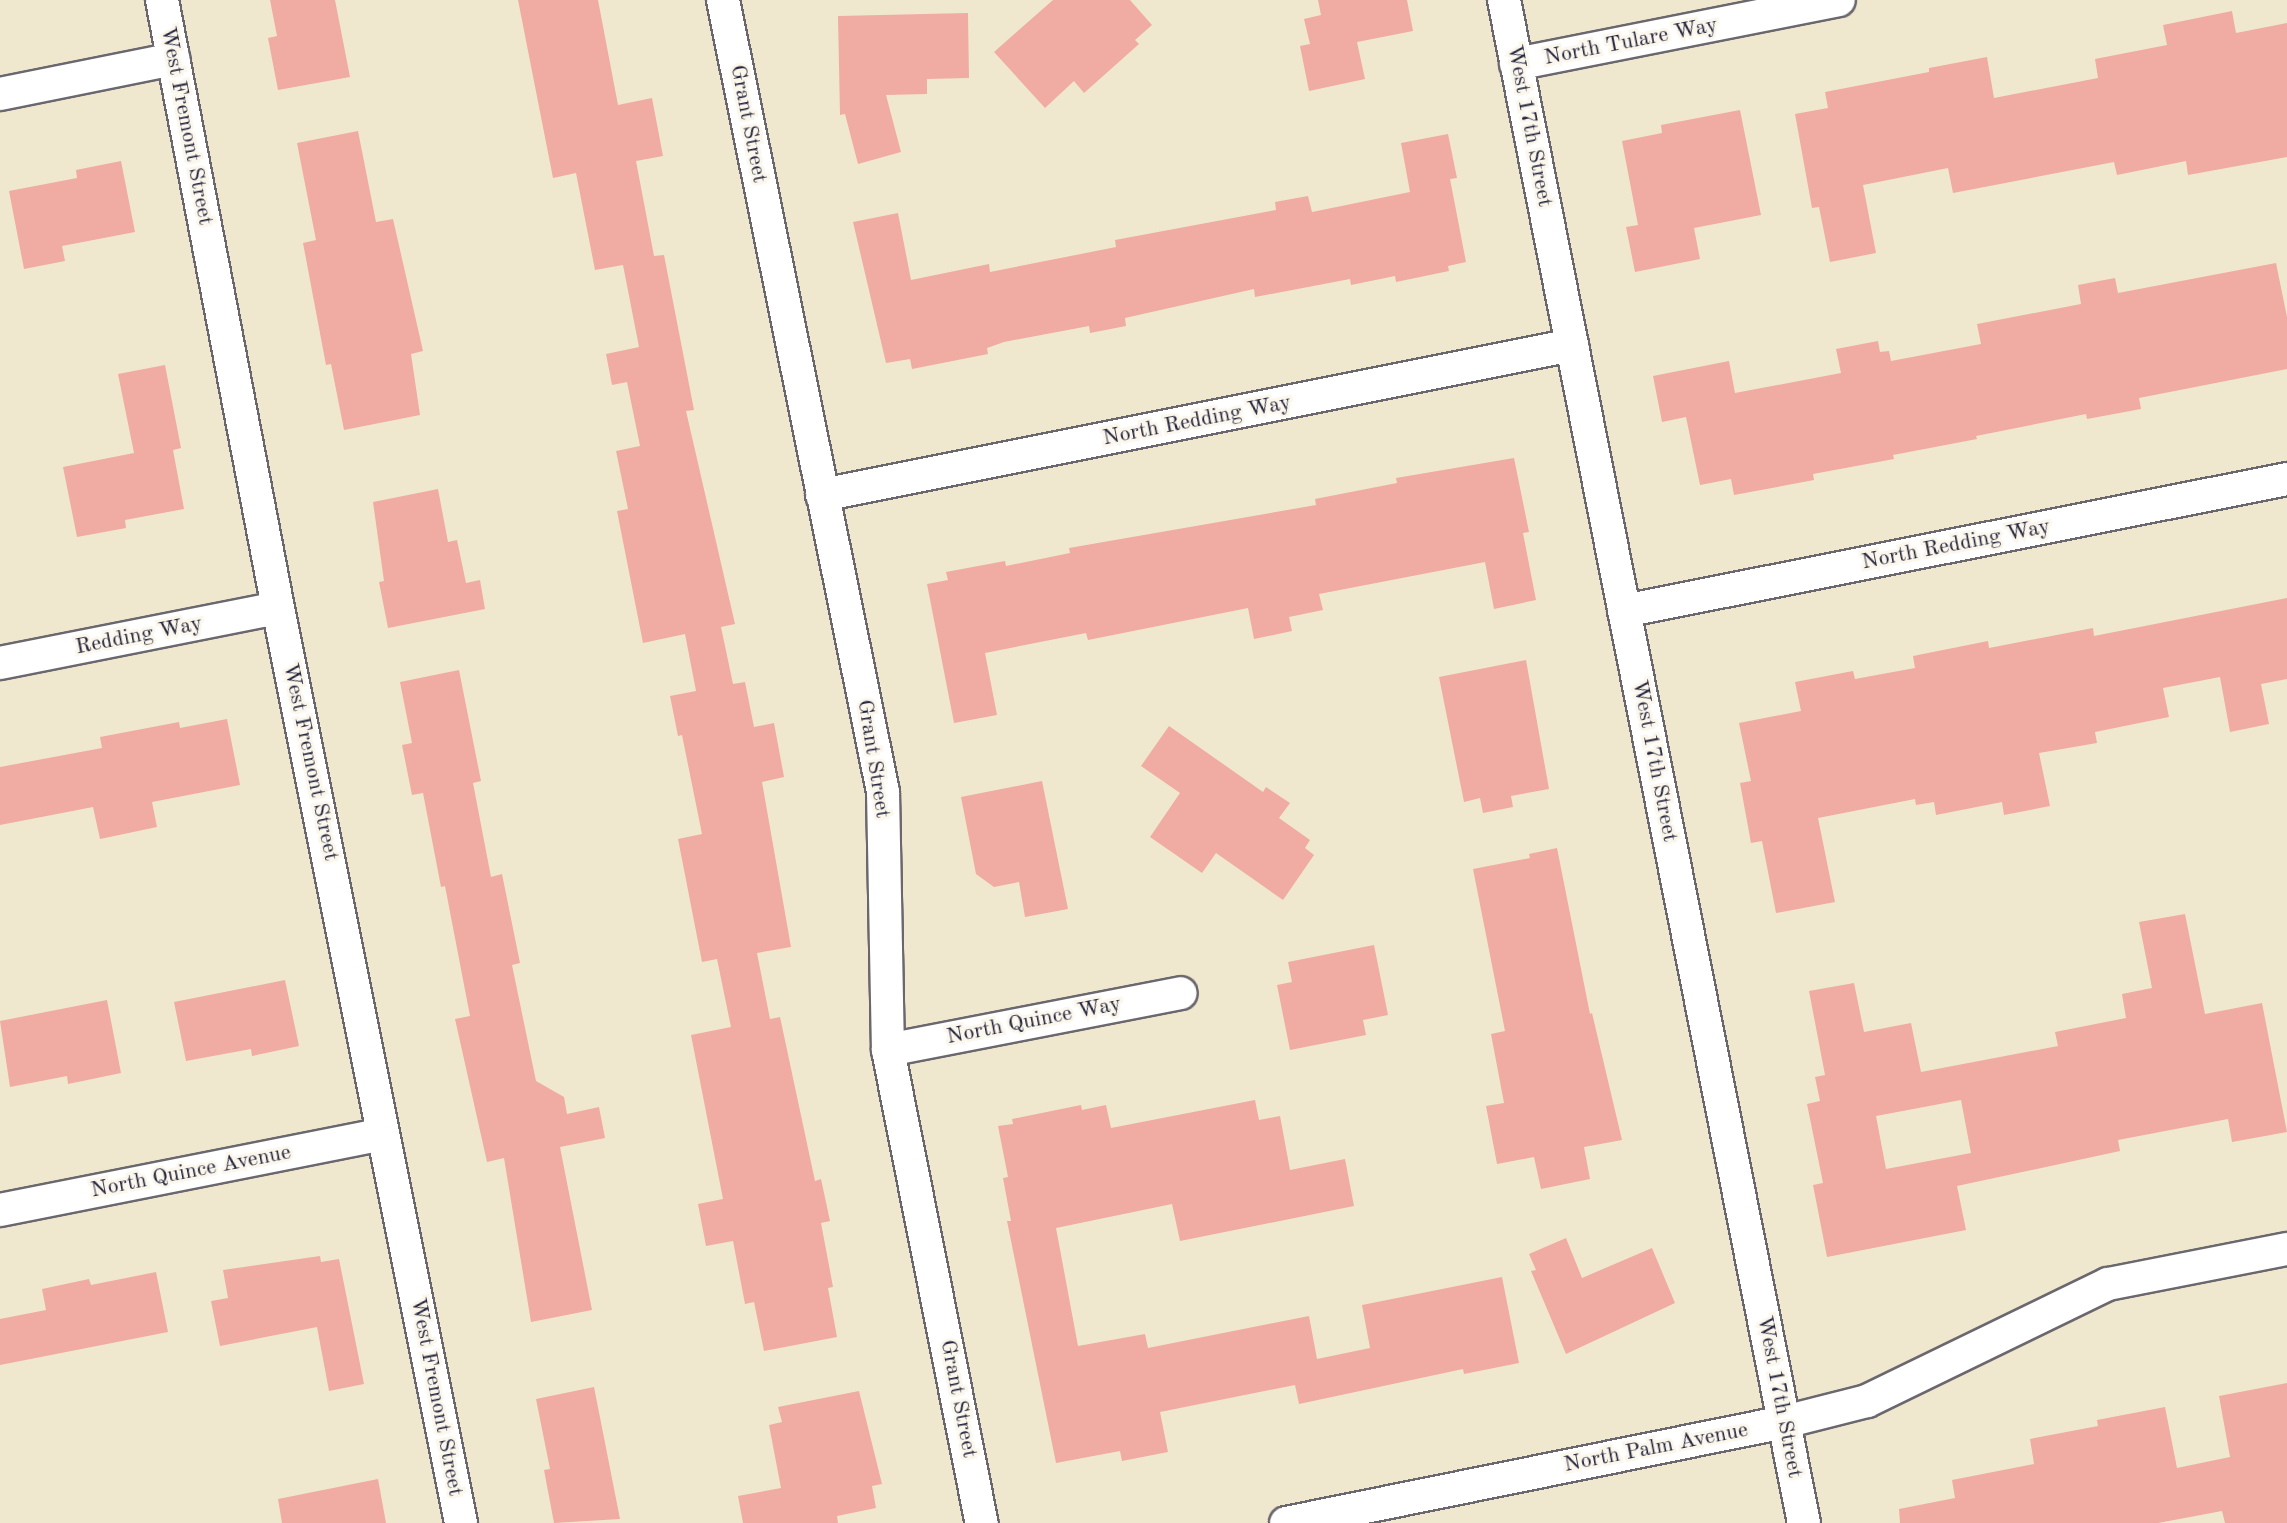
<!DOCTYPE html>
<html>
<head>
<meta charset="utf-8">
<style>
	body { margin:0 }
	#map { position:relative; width:2287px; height:1523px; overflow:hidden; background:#f0e8ce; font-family:"Old Standard TT",serif }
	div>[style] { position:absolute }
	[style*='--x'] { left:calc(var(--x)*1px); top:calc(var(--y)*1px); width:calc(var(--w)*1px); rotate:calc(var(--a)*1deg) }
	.building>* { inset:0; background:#f0aba2 }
	.roads { filter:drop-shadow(2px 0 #6a676e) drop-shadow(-2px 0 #6a676e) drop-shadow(0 2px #6a676e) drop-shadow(0 -2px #6a676e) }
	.street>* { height:32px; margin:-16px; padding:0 16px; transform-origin:16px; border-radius:16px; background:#fff }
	span { translate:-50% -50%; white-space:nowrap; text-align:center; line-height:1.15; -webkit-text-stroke:6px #fbf7ec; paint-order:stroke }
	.street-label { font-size:22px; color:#22223b }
</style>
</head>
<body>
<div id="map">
	<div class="building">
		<div style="clip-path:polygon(270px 0,335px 0,350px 77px,278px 90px,268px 38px,277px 36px)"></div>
		<div style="clip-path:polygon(518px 0,598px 0,618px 105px,652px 98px,663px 156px,636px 161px,654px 256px,664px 255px,694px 410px,686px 411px,735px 624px,721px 627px,733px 684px,745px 682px,754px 727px,774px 723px,784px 777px,762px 782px,791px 947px,757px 953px,770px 1019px,780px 1017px,815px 1181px,821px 1179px,830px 1221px,821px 1223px,833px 1287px,828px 1288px,837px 1337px,764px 1351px,754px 1302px,745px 1304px,733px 1241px,706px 1246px,698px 1204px,723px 1199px,691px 1035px,731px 1027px,717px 959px,702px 962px,678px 839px,702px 834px,682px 735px,678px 736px,670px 696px,696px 691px,685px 634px,643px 643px,617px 511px,628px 509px,616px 451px,640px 446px,627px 382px,612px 385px,606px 354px,639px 347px,623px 265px,595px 270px,576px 173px,553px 178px)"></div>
		<div style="clip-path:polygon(1053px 0,1130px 0,1152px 25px,1135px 40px,1139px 44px,1084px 93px,1074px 81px,1045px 108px,994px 52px)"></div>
		<div style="clip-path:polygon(1318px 0,1407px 0,1413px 31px,1357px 42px,1365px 79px,1309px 91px,1300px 46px,1310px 44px,1304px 19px,1321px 15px)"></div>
		<div style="clip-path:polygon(2232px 11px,2236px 33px,2287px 23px,2287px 157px,2188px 175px,2186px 161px,2117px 175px,2114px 162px,1953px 193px,1948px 168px,1863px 185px,1876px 253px,1830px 262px,1819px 207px,1812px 208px,1795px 114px,1828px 108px,1825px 92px,1929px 72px,1929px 68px,1987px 57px,1994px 98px,2098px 78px,2095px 59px,2167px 45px,2163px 25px)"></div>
		<div style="clip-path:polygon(968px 13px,969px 78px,927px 79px,927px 94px,886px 95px,901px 152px,858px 164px,845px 114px,840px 115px,838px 16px)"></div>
		<div style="clip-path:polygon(1740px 110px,1761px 215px,1694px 228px,1700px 259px,1635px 272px,1626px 227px,1638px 225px,1622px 141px,1662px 133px,1661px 125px)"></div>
		<div style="clip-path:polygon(358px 131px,376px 222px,393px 219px,423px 351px,411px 354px,420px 415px,344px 430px,331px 364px,326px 365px,303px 243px,316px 240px,297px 143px)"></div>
		<div style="clip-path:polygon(1448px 134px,1457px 178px,1450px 179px,1466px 262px,1448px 266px,1449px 271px,1396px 282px,1395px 276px,1351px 285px,1350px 279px,1255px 297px,1254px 289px,1125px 318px,1126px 326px,1090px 333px,1089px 326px,1004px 342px,987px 348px,988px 354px,912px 369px,910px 359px,886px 363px,853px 222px,898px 213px,911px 280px,989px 264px,990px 272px,1116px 247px,1115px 240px,1276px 210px,1275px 202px,1308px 196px,1312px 212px,1410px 192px,1401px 143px)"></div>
		<div style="clip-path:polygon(121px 161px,135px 232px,62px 246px,65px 261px,24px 269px,9px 191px,77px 178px,76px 170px)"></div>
		<div style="clip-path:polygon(2276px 263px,2287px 317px,2287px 369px,2139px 398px,2141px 409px,2087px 419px,2086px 414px,1976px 436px,1977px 439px,1893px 455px,1894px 459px,1813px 474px,1814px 480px,1734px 495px,1731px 479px,1700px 485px,1686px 417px,1662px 422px,1653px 376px,1729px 361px,1735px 393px,1841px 373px,1836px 349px,1878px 341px,1880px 352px,1889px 351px,1891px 361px,1981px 344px,1977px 324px,2081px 304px,2078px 285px,2115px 278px,2118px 293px)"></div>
		<div style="clip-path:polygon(165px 365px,181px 448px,173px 450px,184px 509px,125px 520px,126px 528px,77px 537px,63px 467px,134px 453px,118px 374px)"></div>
		<div style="clip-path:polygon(1514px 458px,1529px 532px,1523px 533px,1536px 600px,1494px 609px,1485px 562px,1319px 594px,1323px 610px,1289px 617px,1292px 631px,1254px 639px,1248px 608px,1088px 640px,1086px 633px,985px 653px,997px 715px,954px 723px,927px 584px,948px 580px,946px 572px,1005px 561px,1006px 566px,1070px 553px,1069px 548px,1316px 505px,1315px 499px,1397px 483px,1396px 478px)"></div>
		<div style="clip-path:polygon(438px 489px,448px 542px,457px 540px,466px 583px,480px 580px,485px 609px,388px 628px,379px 582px,384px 581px,373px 502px)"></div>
		<div style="clip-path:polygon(2287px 598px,2287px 679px,2261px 684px,2269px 724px,2230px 732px,2220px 677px,2163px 688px,2169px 717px,2095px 732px,2097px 743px,2039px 753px,2050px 806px,2004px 815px,2002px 802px,1936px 815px,1934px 802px,1916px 805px,1915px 799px,1818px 818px,1835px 902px,1776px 913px,1762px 841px,1751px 843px,1740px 783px,1751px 781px,1739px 723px,1801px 711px,1795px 682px,1853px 671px,1855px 679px,1915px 668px,1913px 656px,1988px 641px,1989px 648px,2093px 628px,2094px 636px)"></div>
		<div style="clip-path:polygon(1526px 660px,1549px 789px,1511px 796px,1513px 807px,1483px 813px,1480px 798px,1464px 802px,1439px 677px)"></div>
		<div style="clip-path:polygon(459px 670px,481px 781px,473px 783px,491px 877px,502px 874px,520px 963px,512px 965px,536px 1081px,564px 1097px,567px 1114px,599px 1107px,605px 1138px,560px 1147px,592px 1310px,531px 1322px,504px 1158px,487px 1162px,455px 1019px,470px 1016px,445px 886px,441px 887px,423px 793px,412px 795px,402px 745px,412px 743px,400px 682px)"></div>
		<div style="clip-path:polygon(227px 719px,240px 785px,152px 802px,157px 827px,100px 839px,93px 807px,0 825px,0 767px,102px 748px,100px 737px,179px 722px,180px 728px)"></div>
		<div style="clip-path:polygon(1169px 726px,1263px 792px,1266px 787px,1290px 803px,1279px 818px,1310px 840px,1305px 848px,1314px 855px,1283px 900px,1216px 853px,1202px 873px,1150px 837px,1180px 793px,1141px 766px)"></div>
		<div style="clip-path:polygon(1042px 781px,1068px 909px,1025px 917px,1019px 882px,994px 887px,976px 874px,961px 797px)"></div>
		<div style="clip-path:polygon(1557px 848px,1590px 1014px,1592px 1013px,1622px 1140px,1584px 1147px,1590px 1179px,1541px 1189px,1534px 1157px,1497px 1164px,1486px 1106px,1504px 1103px,1491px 1034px,1505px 1031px,1473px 869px,1530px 858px,1529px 854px)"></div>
		<div style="clip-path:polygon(evenodd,2185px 914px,2205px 1014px,2262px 1003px,2287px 1132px,2232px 1142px,2228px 1119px,2118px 1140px,2120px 1151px,1957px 1186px,1966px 1230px,1827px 1257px,1813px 1185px,1823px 1183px,1807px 1104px,1820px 1101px,1815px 1077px,1825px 1075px,1809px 991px,1854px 983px,1864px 1032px,1911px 1023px,1921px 1072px,2058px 1046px,2055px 1032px,2126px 1018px,2122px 994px,2152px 988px,2139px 922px,2185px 914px,1961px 1100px,1971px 1153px,1886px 1169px,1876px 1116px,1961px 1100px)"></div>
		<div style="clip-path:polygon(1374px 945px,1388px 1015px,1363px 1020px,1366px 1035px,1290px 1050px,1277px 985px,1292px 982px,1288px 962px)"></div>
		<div style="clip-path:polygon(285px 980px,299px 1046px,252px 1056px,251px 1049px,186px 1061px,174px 1002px)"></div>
		<div style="clip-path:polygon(107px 1000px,121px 1073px,68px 1084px,67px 1076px,10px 1087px,0 1021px)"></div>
		<div style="clip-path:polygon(1255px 1100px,1259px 1120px,1280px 1116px,1290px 1170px,1345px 1159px,1354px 1206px,1180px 1241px,1172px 1204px,1056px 1228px,1078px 1346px,1145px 1334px,1148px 1348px,1309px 1316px,1317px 1359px,1370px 1348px,1362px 1305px,1502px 1277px,1519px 1363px,1464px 1374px,1463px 1369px,1299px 1404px,1295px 1385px,1160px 1412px,1168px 1452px,1122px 1461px,1120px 1451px,1056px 1463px,1007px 1221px,1011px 1221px,1003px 1178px,1008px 1177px,998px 1126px,1013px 1124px,1012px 1119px,1081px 1105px,1082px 1110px,1106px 1105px,1111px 1128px)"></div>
		<div style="clip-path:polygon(1566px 1238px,1582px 1278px,1652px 1248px,1675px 1303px,1566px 1354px,1531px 1271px,1536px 1270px,1529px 1254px)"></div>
		<div style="clip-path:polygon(320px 1256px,321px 1262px,339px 1259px,364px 1384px,329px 1391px,317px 1327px,220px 1346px,211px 1301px,228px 1298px,223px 1270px)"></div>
		<div style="clip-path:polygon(156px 1272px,168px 1332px,0 1365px,0 1319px,46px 1310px,42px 1289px,89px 1279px,91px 1285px)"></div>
		<div style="clip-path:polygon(2287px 1383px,2287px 1523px,2225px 1523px,2222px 1511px,2158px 1523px,1900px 1523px,1899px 1509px,1955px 1498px,1952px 1480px,2034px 1464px,2030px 1439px,2098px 1426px,2097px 1420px,2165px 1407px,2177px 1468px,2230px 1457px,2219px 1396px)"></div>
		<div style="clip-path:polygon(594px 1387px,620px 1519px,554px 1523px,544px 1470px,550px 1469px,536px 1399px)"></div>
		<div style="clip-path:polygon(859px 1391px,882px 1484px,872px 1486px,876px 1508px,837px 1516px,838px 1523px,743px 1523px,738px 1496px,781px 1488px,769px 1425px,782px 1422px,778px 1407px)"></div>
		<div style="clip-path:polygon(378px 1479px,386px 1523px,282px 1523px,278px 1499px)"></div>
	</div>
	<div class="roads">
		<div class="street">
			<div style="--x:162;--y:0;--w:619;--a:79.2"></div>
			<div style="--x:278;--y:608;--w:933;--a:78.69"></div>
			<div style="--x:723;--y:0;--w:808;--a:78.58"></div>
			<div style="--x:883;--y:792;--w:258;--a:88.9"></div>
			<div style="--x:888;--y:1050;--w:482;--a:78.8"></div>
			<div style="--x:1504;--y:0;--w:1552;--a:78.86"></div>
			<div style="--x:1516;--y:64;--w:329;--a:-11.2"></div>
			<div style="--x:0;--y:94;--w:177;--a:-11.4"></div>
			<div style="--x:822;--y:495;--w:765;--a:-11.31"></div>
			<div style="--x:1624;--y:611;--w:676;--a:-11.26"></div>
			<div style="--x:0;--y:663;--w:283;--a:-11.2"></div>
			<div style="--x:888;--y:1050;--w:298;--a:-11"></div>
			<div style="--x:0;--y:1210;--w:390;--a:-11.2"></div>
			<div style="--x:1286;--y:1523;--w:508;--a:-11.46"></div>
			<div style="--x:1784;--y:1422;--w:86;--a:-14.2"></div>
			<div style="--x:1867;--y:1401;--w:268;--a:-25.9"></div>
			<div style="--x:2108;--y:1284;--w:182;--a:-11.1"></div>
		</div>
	</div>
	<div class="street-label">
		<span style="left:1631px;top:42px;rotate:-11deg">North Tulare Way</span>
		<span style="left:748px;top:124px;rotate:79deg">Grant Street</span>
		<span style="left:186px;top:126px;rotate:79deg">West Fremont Street</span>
		<span style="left:1529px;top:126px;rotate:79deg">West 17th Street</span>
		<span style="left:1197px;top:421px;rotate:-11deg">North Redding Way</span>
		<span style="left:1956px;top:545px;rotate:-11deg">North Redding Way</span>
		<span style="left:139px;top:636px;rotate:-11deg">Redding Way</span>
		<span style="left:873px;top:759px;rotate:81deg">Grant Street</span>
		<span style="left:1654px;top:761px;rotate:79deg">West 17th Street</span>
		<span style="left:310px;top:762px;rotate:78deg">West Fremont Street</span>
		<span style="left:1034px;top:1021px;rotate:-11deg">North Quince Way</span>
		<span style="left:191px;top:1172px;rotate:-11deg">North Quince Avenue</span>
		<span style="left:436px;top:1397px;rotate:79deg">West Fremont Street</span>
		<span style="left:1779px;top:1397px;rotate:79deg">West 17th Street</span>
		<span style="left:958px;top:1399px;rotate:79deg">Grant Street</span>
		<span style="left:1656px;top:1448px;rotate:-11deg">North Palm Avenue</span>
	</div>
</div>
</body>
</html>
